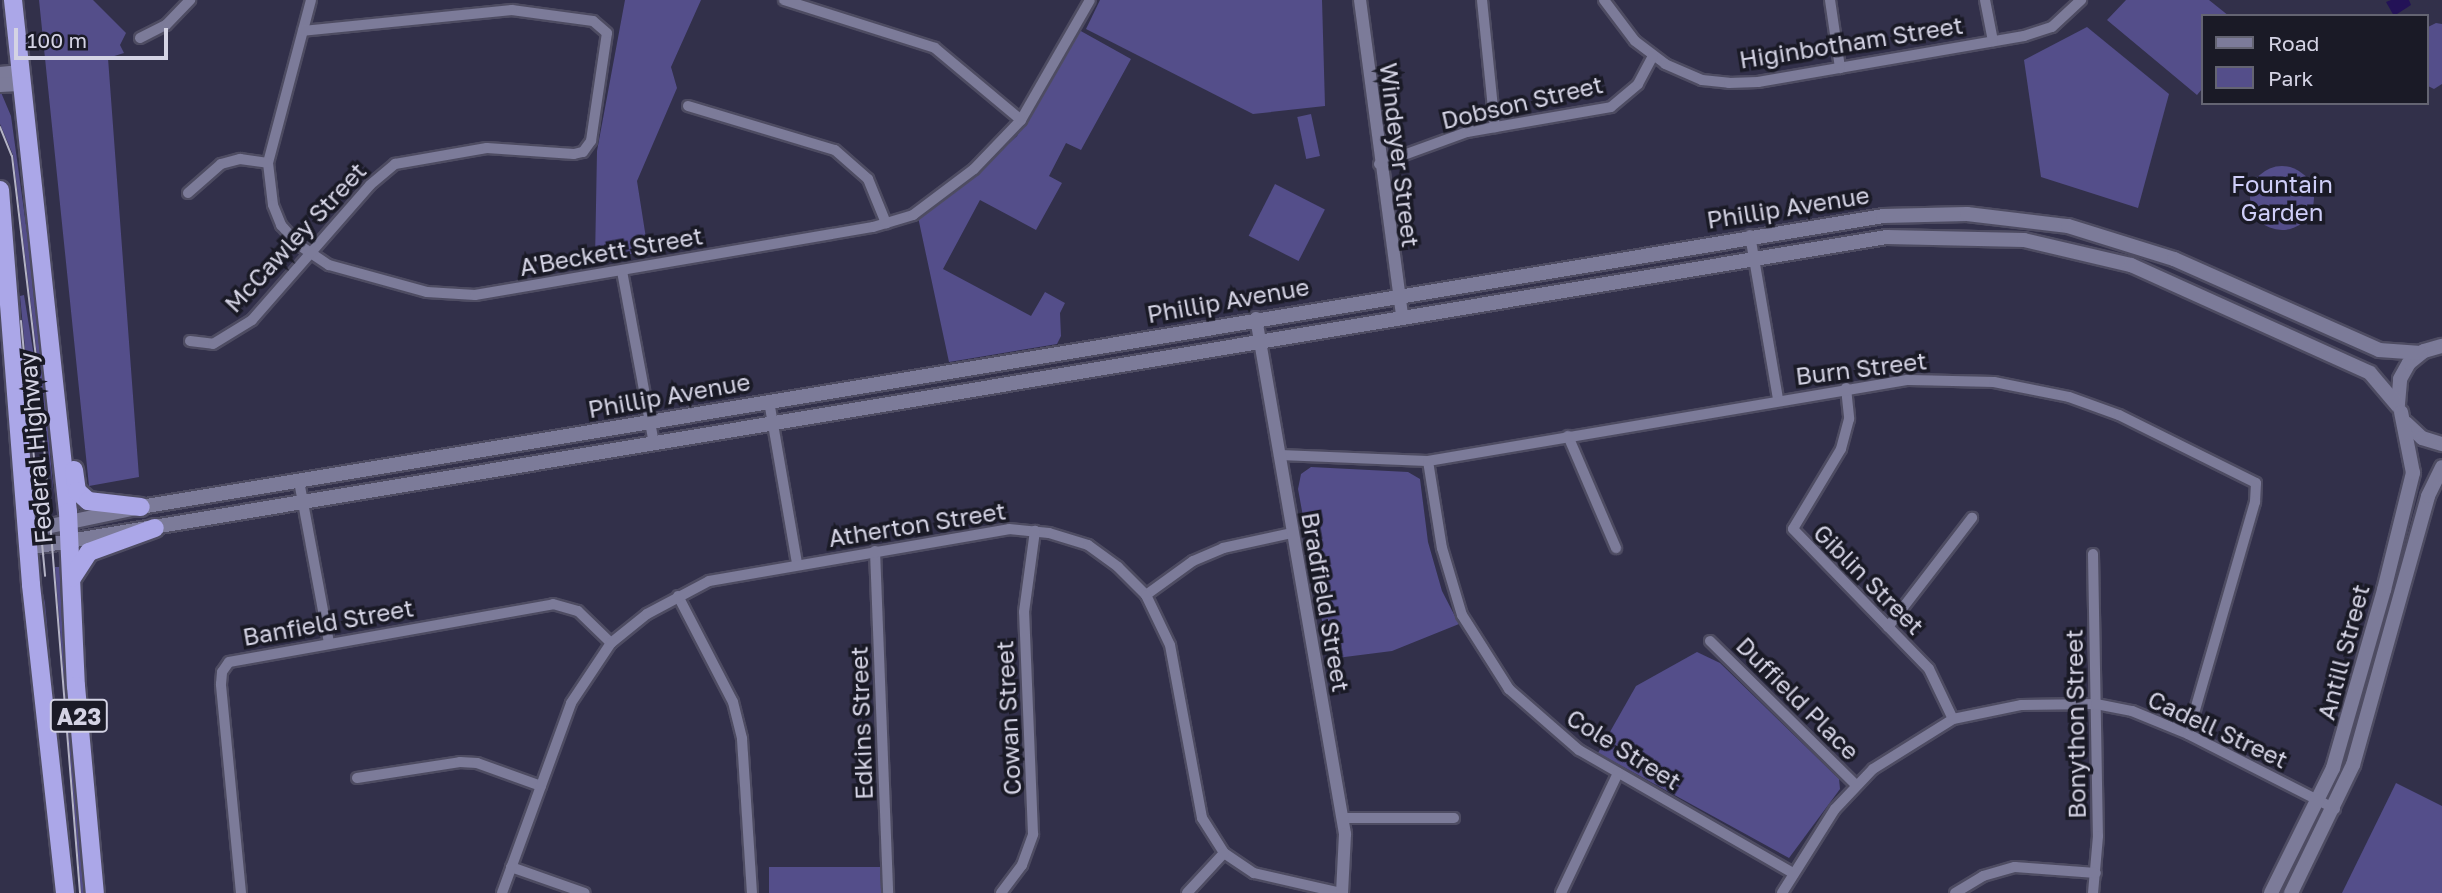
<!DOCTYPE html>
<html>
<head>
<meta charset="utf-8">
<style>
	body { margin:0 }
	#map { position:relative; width:2442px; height:893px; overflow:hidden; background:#32304a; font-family:"Golos Text",sans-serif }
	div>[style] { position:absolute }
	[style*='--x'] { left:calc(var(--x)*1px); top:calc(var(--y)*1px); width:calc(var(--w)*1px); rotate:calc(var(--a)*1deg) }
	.green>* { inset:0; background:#544e8a; transform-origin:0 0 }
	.round { border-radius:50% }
	.water>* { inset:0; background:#231257 }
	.roads { filter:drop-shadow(2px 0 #4e4c62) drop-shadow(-2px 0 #4e4c62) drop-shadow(0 2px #4e4c62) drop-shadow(0 -2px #4e4c62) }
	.minor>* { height:10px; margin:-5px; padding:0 5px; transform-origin:5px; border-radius:5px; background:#7c7b99 }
	.tertiary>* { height:12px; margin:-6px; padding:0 6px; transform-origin:6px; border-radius:6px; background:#7c7b99 }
	.secondary>* { height:14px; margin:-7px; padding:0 7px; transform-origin:7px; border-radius:7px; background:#7c7b99 }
	.trunk>* { height:18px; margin:-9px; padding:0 9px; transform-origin:9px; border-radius:9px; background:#aba7e8 }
	.tram>* { height:2px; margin:-1px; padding:0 1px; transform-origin:1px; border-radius:1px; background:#b4b3c6 }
	span { translate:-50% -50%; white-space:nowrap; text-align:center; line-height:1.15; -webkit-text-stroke:7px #1a1a26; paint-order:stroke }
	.shield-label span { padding:2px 5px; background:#1a1a26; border:2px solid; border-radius:5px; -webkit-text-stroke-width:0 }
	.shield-label { font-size:23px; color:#d4d3e4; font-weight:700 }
	.street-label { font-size:24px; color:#d4d3e4 }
	.park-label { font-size:24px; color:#cfcef8 }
	.legend { position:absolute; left:2201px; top:14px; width:228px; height:91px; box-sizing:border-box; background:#1a1a26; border:2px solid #646472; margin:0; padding:9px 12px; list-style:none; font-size:21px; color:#d4d3e4 }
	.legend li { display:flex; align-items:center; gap:14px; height:35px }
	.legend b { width:35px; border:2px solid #646472 }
	.scale { position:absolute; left:14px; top:28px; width:154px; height:32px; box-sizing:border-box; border:4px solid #d4d3e4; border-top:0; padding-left:9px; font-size:21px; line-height:24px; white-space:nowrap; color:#d4d3e4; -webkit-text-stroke:5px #1a1a26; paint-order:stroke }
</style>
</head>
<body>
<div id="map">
	<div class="green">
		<div style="clip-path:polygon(39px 0,93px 0,126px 33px,120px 45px,124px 53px,108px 58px,139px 477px,89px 486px)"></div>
		<div style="clip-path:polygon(625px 0,701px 0,671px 67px,677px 88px,637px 181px,648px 251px,595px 260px,597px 151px)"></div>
		<div style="clip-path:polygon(1100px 0,1322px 0,1325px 106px,1253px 114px,1086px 29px)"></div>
		<div style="clip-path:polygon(2126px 0,2209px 0,2229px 16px,2202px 16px,2202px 89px,2197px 95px,2107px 20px)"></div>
		<div style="clip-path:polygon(2436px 23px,2442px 24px,2442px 84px,2434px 89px,2426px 85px,2426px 28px)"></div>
		<div style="clip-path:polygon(2087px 27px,2169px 94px,2138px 208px,2041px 177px,2024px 60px)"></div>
		<div style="clip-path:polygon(1079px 30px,1131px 59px,1081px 150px,1066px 143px,1049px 176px,1062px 183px,1036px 230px,980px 200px,943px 269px,1031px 316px,1045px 292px,1065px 303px,1060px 313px,1061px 336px,1057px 344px,949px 362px,918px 217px,959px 189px,1017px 136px)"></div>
		<div style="clip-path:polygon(0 90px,11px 116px,37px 305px,54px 498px,13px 155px,0 124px)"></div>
		<div style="left:1311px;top:114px;width:43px;height:14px;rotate:78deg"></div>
		<div class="round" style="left:2250px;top:166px;width:64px;height:64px"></div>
		<div style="clip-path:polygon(3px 168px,35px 497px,31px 497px,16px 306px)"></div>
		<div style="left:1275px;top:184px;width:56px;height:58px;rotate:27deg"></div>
		<div style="clip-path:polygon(24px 295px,36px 369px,41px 431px,33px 432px,20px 296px)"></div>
		<div style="clip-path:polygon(1311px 467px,1408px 472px,1420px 479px,1428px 542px,1442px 591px,1459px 624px,1392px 651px,1329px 659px,1298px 489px,1301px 474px)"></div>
		<div style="clip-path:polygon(55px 567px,61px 567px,64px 576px,87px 893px,81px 893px)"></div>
		<div style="clip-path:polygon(40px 580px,45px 603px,72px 893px,49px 702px)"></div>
		<div style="clip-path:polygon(1697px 652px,1720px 663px,1839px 779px,1840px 789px,1789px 858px,1598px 753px,1636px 686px)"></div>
		<div style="clip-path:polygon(2396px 783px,2442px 806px,2442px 893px,2342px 893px)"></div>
		<div style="left:881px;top:867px;width:26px;height:112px;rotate:90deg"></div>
	</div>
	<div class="water">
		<div style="clip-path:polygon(2391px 0,2409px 0,2411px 5px,2394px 16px,2386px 2px)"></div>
	</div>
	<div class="roads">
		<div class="minor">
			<div style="--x:311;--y:0;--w:169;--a:104.8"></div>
			<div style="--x:268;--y:163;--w:42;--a:83.2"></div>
			<div style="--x:273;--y:205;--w:22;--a:68"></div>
			<div style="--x:281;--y:225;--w:27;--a:48"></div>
			<div style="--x:299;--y:245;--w:36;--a:34"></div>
			<div style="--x:329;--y:265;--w:102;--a:15.4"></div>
			<div style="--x:427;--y:292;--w:48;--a:3.6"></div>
			<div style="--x:475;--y:295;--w:404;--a:-9.7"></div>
			<div style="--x:873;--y:227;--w:42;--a:-16.7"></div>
			<div style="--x:913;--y:215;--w:76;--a:-37"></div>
			<div style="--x:974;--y:169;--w:68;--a:-46.2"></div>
			<div style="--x:1021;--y:120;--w:138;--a:-60.1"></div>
			<div style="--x:784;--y:0;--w:158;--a:17.6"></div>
			<div style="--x:935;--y:48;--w:112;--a:39.9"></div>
			<div style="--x:1482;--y:0;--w:128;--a:84.2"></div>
			<div style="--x:1604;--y:0;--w:51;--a:52.9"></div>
			<div style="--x:1635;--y:41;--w:38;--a:37"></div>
			<div style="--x:1665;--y:64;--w:40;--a:23.4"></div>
			<div style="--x:1702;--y:80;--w:27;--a:6"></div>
			<div style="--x:1729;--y:83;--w:29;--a:-2"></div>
			<div style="--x:1758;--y:82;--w:270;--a:-9.8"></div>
			<div style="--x:2024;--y:36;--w:29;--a:-18"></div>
			<div style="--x:2052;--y:27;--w:40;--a:-43"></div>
			<div style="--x:1830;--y:0;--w:69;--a:81.6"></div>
			<div style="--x:1985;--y:0;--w:42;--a:79"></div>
			<div style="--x:140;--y:38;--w:29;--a:-27"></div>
			<div style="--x:166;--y:25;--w:35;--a:-46"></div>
			<div style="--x:688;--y:106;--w:153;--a:16.7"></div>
			<div style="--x:835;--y:150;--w:44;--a:41.3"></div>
			<div style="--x:868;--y:179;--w:48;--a:67.8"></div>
			<div style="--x:1379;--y:164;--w:94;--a:-20"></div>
			<div style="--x:1467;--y:132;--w:146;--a:-9.8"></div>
			<div style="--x:1611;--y:107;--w:35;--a:-40"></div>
			<div style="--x:1638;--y:84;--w:32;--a:-62"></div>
			<div style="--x:188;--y:193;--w:44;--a:-41.3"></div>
			<div style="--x:221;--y:164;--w:20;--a:-15"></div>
			<div style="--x:240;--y:159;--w:28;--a:8"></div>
			<div style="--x:1750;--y:235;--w:166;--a:80.3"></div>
			<div style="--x:622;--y:271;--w:175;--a:79.5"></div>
			<div style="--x:190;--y:341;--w:23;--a:7"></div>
			<div style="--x:213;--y:344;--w:46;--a:-31.6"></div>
			<div style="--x:252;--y:320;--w:179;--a:-48.8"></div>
			<div style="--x:370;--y:185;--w:33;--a:-40"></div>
			<div style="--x:395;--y:164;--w:93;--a:-9.9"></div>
			<div style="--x:487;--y:148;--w:87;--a:3.9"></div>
			<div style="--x:574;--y:154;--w:9;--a:-13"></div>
			<div style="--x:583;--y:152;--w:14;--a:-54"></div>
			<div style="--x:591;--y:141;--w:109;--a:-81.6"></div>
			<div style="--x:607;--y:33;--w:18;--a:-139"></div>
			<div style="--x:593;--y:21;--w:82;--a:-172.3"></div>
			<div style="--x:512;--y:10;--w:210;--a:174.3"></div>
			<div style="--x:1846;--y:388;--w:31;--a:84"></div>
			<div style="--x:1849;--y:419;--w:31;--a:105"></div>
			<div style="--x:1841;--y:449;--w:93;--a:121"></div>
			<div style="--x:1793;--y:529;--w:195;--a:45.8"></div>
			<div style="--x:1929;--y:669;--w:55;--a:64.4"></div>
			<div style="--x:769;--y:401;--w:164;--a:80.2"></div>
			<div style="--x:1568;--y:436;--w:122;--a:66.8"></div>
			<div style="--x:1279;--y:455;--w:149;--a:2.3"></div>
			<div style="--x:1428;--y:461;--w:487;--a:-9.6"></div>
			<div style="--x:1908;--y:380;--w:86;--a:1.3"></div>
			<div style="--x:1994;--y:382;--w:76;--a:11.3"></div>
			<div style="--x:2069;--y:397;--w:53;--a:19.8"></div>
			<div style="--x:2119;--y:415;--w:153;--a:26.4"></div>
			<div style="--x:2256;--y:483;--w:19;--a:93"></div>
			<div style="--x:2255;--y:502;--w:241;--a:106.1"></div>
			<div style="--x:1428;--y:461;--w:88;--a:80.9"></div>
			<div style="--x:1442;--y:548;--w:70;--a:73.4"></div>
			<div style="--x:1462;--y:615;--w:88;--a:57.6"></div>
			<div style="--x:1509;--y:689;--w:93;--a:41.1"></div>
			<div style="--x:1579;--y:750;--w:247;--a:29.9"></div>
			<div style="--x:299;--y:481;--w:165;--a:79.5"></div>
			<div style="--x:875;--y:551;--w:342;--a:87.8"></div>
			<div style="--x:2093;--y:554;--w:282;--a:89"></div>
			<div style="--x:2098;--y:836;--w:57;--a:95"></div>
			<div style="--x:1146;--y:595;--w:58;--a:-35.9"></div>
			<div style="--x:1193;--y:561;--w:33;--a:-23"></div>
			<div style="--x:1223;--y:548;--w:71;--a:-12.3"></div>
			<div style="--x:678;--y:596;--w:119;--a:62.6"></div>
			<div style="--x:733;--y:702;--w:38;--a:76"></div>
			<div style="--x:742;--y:739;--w:154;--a:86.3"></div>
			<div style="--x:1888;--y:627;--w:138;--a:-52.4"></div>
			<div style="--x:1710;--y:641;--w:204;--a:44.6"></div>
			<div style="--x:357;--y:778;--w:104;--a:-8.8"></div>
			<div style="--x:460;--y:762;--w:17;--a:3"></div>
			<div style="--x:477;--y:763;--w:68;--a:19.8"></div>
			<div style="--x:1342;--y:818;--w:112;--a:0"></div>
			<div style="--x:511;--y:867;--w:78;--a:19.4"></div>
			<div style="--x:241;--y:893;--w:210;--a:-95.5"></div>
			<div style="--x:221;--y:684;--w:12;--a:-85"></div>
			<div style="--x:222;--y:672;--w:12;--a:-55"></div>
			<div style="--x:229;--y:662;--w:329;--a:-10.1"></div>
			<div style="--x:553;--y:604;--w:26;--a:16"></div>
			<div style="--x:578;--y:611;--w:46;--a:44.1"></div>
			<div style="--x:502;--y:893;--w:202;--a:-70"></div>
			<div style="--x:571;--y:703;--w:72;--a:-56.3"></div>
			<div style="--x:611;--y:643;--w:46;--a:-38.9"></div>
			<div style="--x:647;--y:614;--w:70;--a:-28"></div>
			<div style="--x:709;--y:581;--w:304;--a:-9.8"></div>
			<div style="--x:1009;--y:529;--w:40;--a:5.7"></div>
			<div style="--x:1049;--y:533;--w:41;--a:17.1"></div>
			<div style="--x:1088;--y:545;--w:37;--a:36"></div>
			<div style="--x:1118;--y:567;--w:40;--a:45"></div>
			<div style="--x:1146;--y:595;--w:55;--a:64.4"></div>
			<div style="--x:1170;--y:645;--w:176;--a:79.5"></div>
			<div style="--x:1202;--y:818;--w:41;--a:57.8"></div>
			<div style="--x:1224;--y:853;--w:36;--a:34"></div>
			<div style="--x:1254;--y:873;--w:89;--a:12.9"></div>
			<div style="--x:1001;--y:893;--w:35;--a:-53"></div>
			<div style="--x:1022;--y:865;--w:33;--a:-70"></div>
			<div style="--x:1033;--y:834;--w:222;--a:-92.3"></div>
			<div style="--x:1024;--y:612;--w:82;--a:-82.3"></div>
			<div style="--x:1187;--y:893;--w:54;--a:-47.2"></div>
			<div style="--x:1561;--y:893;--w:133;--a:-64.6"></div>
			<div style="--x:1782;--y:893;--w:99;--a:-57.8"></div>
			<div style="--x:1835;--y:809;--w:55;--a:-46.5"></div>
			<div style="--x:1873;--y:769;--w:94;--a:-32"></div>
			<div style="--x:1953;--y:719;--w:69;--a:-11.6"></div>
			<div style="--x:2021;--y:705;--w:75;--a:-0.8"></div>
			<div style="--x:2096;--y:704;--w:37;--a:11"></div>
			<div style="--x:2132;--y:711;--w:61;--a:22.3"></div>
			<div style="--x:2188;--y:734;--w:165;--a:27"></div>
			<div style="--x:1955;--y:893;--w:33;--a:-31"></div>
			<div style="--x:1983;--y:876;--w:33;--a:-16"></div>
			<div style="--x:2015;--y:867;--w:81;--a:4.2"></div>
		</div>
		<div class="tertiary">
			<div style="--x:1360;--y:0;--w:318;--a:82.4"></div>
			<div style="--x:1256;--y:318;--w:524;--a:80.21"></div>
			<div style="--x:1345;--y:834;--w:59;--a:92.9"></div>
		</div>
		<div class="secondary">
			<div style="--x:0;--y:74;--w:18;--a:-6"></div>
			<div style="--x:0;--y:85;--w:19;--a:-3"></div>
			<div style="--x:2398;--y:404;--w:25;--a:-85"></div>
			<div style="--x:2400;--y:379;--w:18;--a:-61"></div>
			<div style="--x:2409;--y:363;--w:19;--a:-39"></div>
			<div style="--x:2424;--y:351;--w:19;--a:-16"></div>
			<div style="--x:2406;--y:423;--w:22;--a:43"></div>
			<div style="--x:2422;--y:438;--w:21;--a:17"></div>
			<div style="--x:27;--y:531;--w:116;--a:-11.9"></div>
			<div style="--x:141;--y:507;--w:1766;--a:-9.48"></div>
			<div style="--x:1883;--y:216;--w:84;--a:-1.4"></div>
			<div style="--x:1967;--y:214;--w:102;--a:6.8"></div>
			<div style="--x:2068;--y:226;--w:111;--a:17.3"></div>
			<div style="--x:2174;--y:259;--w:224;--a:23.9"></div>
			<div style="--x:2379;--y:350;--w:42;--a:4.1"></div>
			<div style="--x:28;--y:548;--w:1885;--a:-9.5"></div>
			<div style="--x:1887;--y:237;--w:137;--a:1.3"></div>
			<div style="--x:2024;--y:240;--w:110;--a:13.2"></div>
			<div style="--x:2131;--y:265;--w:262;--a:24.3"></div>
			<div style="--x:2370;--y:373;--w:43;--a:49.7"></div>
			<div style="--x:2271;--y:893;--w:140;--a:-63.6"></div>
			<div style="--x:2333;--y:768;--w:185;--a:-74"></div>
			<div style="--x:2384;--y:590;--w:121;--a:-76.1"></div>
			<div style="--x:2413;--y:473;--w:62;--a:-101.1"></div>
			<div style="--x:2291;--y:893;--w:142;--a:-64.2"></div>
			<div style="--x:2353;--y:765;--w:279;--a:-74.4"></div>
			<div style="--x:2428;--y:496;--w:32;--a:-64"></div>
		</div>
		<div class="trunk">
			<div style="--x:13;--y:0;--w:515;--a:83.87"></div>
			<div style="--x:68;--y:512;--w:174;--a:87.4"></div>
			<div style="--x:76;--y:686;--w:208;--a:84.8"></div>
			<div style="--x:0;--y:190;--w:396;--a:85.5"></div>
			<div style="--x:31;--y:585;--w:310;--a:83.7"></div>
			<div style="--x:74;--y:470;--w:21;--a:82"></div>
			<div style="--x:77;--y:491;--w:15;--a:42"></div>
			<div style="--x:88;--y:501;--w:53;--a:6.5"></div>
			<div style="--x:72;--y:578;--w:31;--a:-57"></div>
			<div style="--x:89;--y:552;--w:70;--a:-20"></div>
		</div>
	</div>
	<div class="tram">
		<div style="--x:0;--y:127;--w:31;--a:68"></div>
		<div style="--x:12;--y:156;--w:230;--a:83.2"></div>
		<div style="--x:39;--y:384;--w:511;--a:85.39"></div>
		<div style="--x:21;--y:321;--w:256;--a:84.6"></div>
	</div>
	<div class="shield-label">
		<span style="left:79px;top:716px">A23</span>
	</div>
	<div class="street-label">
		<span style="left:1851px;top:42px;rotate:-9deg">Higinbotham Street</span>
		<span style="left:1522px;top:102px;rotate:-13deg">Dobson Street</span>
		<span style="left:1400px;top:155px;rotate:83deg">Windeyer Street</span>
		<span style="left:1788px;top:207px;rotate:-9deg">Phillip Avenue</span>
		<span style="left:295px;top:237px;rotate:-47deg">McCawley Street</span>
		<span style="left:611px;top:251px;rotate:-10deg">A'Beckett Street</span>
		<span style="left:1228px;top:300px;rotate:-10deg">Phillip Avenue</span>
		<span style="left:1861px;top:368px;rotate:-7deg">Burn Street</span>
		<span style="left:669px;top:395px;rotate:-10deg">Phillip Avenue</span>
		<span style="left:35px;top:448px;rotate:-95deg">Federal Highway</span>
		<span style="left:917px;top:524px;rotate:-9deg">Atherton Street</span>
		<span style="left:1869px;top:579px;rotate:45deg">Giblin Street</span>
		<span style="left:1326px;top:602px;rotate:80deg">Bradfield Street</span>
		<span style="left:328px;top:622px;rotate:-10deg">Banfield Street</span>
		<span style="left:2343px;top:652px;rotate:-75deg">Antill Street</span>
		<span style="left:1798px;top:698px;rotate:45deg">Duffield Place</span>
		<span style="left:1008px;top:718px;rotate:-93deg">Cowan Street</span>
		<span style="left:861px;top:723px;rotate:-92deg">Edkins Street</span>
		<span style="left:2075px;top:724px;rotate:-91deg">Bonython Street</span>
		<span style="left:2218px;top:729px;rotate:25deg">Cadell Street</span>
		<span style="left:1624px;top:749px;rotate:32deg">Cole Street</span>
	</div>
	<div class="park-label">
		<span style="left:2282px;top:198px">Fountain<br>Garden</span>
	</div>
	<ul class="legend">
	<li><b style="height:9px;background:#7c7b99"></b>Road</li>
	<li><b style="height:19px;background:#544e8a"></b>Park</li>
	</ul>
	<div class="scale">100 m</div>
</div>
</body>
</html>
